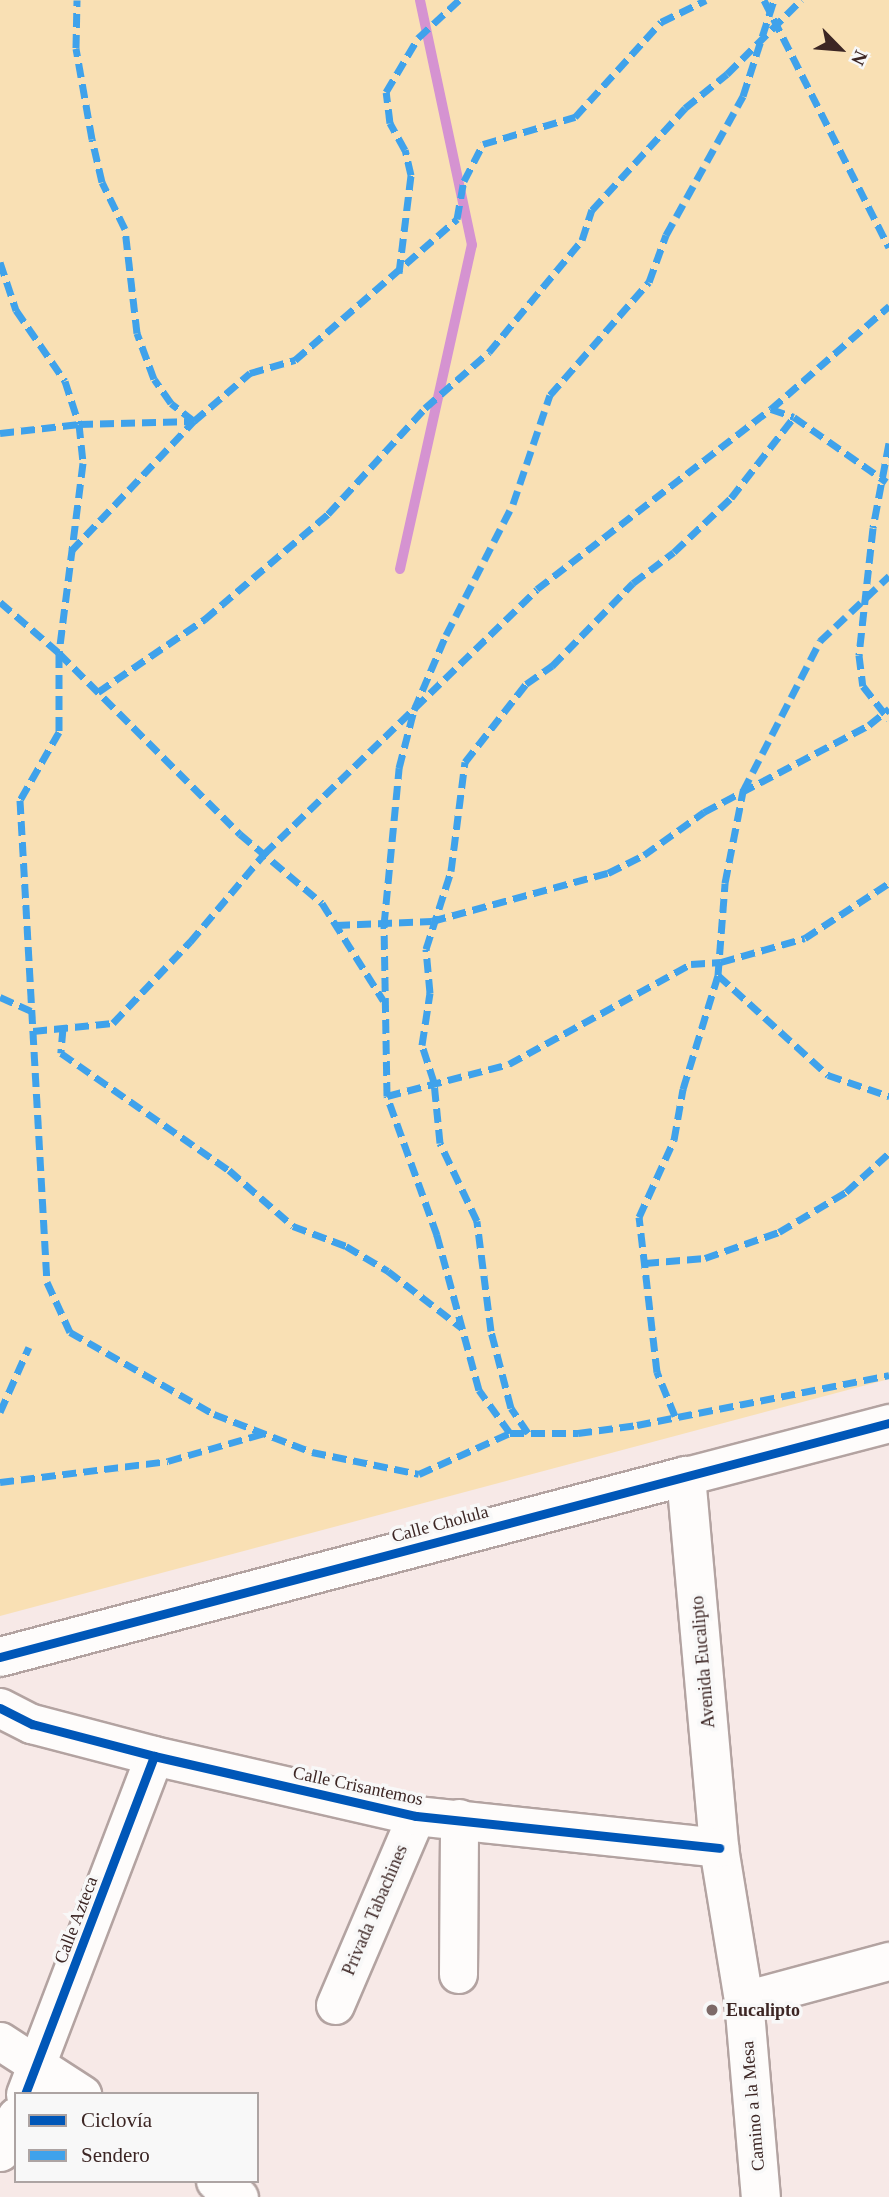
<!DOCTYPE html>
<html>
<head>
<meta charset="utf-8">
<style>
	body { margin:0 }
	#map { position:relative; width:889px; height:2197px; overflow:hidden; background:#f7e9e7; font-family:"Times New Roman",serif }
	div>[style] { position:absolute }
	[style*='--x'] { left:calc(var(--x)*1px); top:calc(var(--y)*1px); width:calc(var(--w)*1px); rotate:calc(var(--a)*1deg) }
	.green>* { inset:0; background:#f9e0b4 }
	.stream>* { height:10px; margin:-5px; padding:0 5px; transform-origin:5px; border-radius:5px; background:#d593d1 }
	.roads { filter:drop-shadow(2px 0 #b3a3a1) drop-shadow(-2px 0 #b3a3a1) drop-shadow(0 2px #b3a3a1) drop-shadow(0 -2px #b3a3a1) }
	.street>* { height:37px; margin:-18.5px; padding:0 18.5px; transform-origin:18.5px; border-radius:18.5px; background:#fefcfb }
	.secondary>* { height:38px; margin:-19px; padding:0 19px; transform-origin:19px; border-radius:19px; background:#fefcfb }
	.quiet>* { height:7px; margin-top:-3.5px; transform-origin:0; background:repeating-linear-gradient(90deg,#3fa2eb 0 14px,transparent 0 21px) }
	.cycleway>* { height:9px; margin:-4.5px; padding:0 4.5px; transform-origin:4.5px; border-radius:4.5px; background:#0057b8 }
	.dots>* { width:19px; height:19px; translate:-50% -50%; box-sizing:border-box; border:4px solid #f8f8f8; border-radius:50% }
	span { translate:-50% -50%; white-space:nowrap; text-align:center; line-height:1.15; -webkit-text-stroke:7px #f8f8f8; paint-order:stroke }
	.street-label { font-size:18px; color:#3c2624 }
	.poi-label { font-size:18px; color:#3c2624; font-weight:700 }
	.left { translate:0 -50%; text-align:left }
	.legend { position:absolute; left:14px; top:2092px; width:245px; height:91px; box-sizing:border-box; background:#f8f8f8; border:2px solid #ada4a3; margin:0; padding:9px 12px; list-style:none; font-size:21px; color:#3c2624 }
	.legend li { display:flex; align-items:center; gap:14px; height:35px }
	.legend b { width:35px; border:2px solid #ada4a3 }
	.north { position:absolute; left:805px; top:14px; width:70px; height:70px; -webkit-text-stroke:5px #f8f8f8; paint-order:stroke; rotate:115deg; font-size:19px; font-weight:700; line-height:28px; text-align:center; color:#3c2624 }
	.north::after { content:''; display:block; margin:auto; width:24px; height:32px; background:#3c2624; clip-path:polygon(50% 0,100% 100%,50% 72%,0 100%) }
</style>
</head>
<body>
<div id="map">
	<div class="green">
		<div style="clip-path:polygon(0 0,889px 0,889px 1379px,0 1616px)"></div>
	</div>
	<div class="stream">
		<div style="--x:400;--y:569;--w:332;--a:-77.5"></div>
		<div style="--x:472;--y:245;--w:250;--a:-102"></div>
	</div>
	<div class="roads">
		<div class="street">
			<div style="--x:686;--y:1476;--w:210;--a:-14.6"></div>
			<div style="--x:458;--y:1974;--w:156;--a:-89.6"></div>
			<div style="--x:744;--y:2000;--w:150;--a:-15.1"></div>
			<div style="--x:335;--y:2005;--w:206;--a:-66.8"></div>
			<div style="--x:0;--y:2041;--w:98;--a:32.9"></div>
			<div style="--x:25;--y:2094;--w:362;--a:-69.1"></div>
			<div style="--x:0;--y:2152;--w:39;--a:-66"></div>
			<div style="--x:215;--y:2181;--w:29;--a:34"></div>
		</div>
		<div class="secondary">
			<div style="--x:0;--y:1657;--w:709;--a:-14.78"></div>
			<div style="--x:686;--y:1476;--w:373;--a:84.9"></div>
			<div style="--x:719;--y:1848;--w:154;--a:80.7"></div>
			<div style="--x:744;--y:2000;--w:198;--a:85.1"></div>
			<div style="--x:0;--y:1708;--w:36;--a:27"></div>
			<div style="--x:32;--y:1724;--w:126;--a:14.7"></div>
			<div style="--x:154;--y:1756;--w:269;--a:12.9"></div>
			<div style="--x:416;--y:1816;--w:305;--a:6"></div>
		</div>
	</div>
	<div class="quiet">
		<div style="--x:764;--y:0;--w:277;--a:63.2"></div>
		<div style="--x:0;--y:262;--w:51;--a:71.6"></div>
		<div style="--x:16;--y:310;--w:86;--a:55.4"></div>
		<div style="--x:65;--y:381;--w:45;--a:72"></div>
		<div style="--x:79;--y:424;--w:39;--a:84"></div>
		<div style="--x:83;--y:463;--w:192;--a:97.2"></div>
		<div style="--x:59;--y:653;--w:79;--a:90"></div>
		<div style="--x:59;--y:732;--w:78;--a:119.8"></div>
		<div style="--x:20;--y:800;--w:483;--a:86.8"></div>
		<div style="--x:47;--y:1282;--w:55;--a:65.3"></div>
		<div style="--x:70;--y:1332;--w:166;--a:29.7"></div>
		<div style="--x:214;--y:1414;--w:105;--a:21.2"></div>
		<div style="--x:312;--y:1452;--w:109;--a:11.6"></div>
		<div style="--x:419;--y:1474;--w:100;--a:-24.3"></div>
		<div style="--x:510;--y:1433;--w:68;--a:0"></div>
		<div style="--x:578;--y:1433;--w:60;--a:-7.7"></div>
		<div style="--x:637;--y:1425;--w:257;--a:-11.2"></div>
		<div style="--x:399;--y:273;--w:99;--a:-83"></div>
		<div style="--x:411;--y:175;--w:26;--a:-103"></div>
		<div style="--x:405;--y:150;--w:31;--a:-119"></div>
		<div style="--x:390;--y:123;--w:31;--a:-97"></div>
		<div style="--x:386;--y:92;--w:63;--a:-59.3"></div>
		<div style="--x:418;--y:38;--w:56;--a:-42.8"></div>
		<div style="--x:771;--y:409;--w:24;--a:19"></div>
		<div style="--x:794;--y:417;--w:113;--a:35"></div>
		<div style="--x:0;--y:433;--w:80;--a:-6.5"></div>
		<div style="--x:79;--y:424;--w:115;--a:-1.5"></div>
		<div style="--x:194;--y:421;--w:74;--a:-40.6"></div>
		<div style="--x:250;--y:373;--w:47;--a:-16.1"></div>
		<div style="--x:295;--y:360;--w:215;--a:-41"></div>
		<div style="--x:457;--y:219;--w:39;--a:-80"></div>
		<div style="--x:464;--y:181;--w:42;--a:-62.8"></div>
		<div style="--x:483;--y:144;--w:96;--a:-16.4"></div>
		<div style="--x:575;--y:117;--w:128;--a:-47.8"></div>
		<div style="--x:661;--y:22;--w:50;--a:-26.1"></div>
		<div style="--x:889;--y:443;--w:86;--a:100.7"></div>
		<div style="--x:873;--y:528;--w:128;--a:96.3"></div>
		<div style="--x:859;--y:655;--w:31;--a:83"></div>
		<div style="--x:863;--y:686;--w:42;--a:51.8"></div>
		<div style="--x:71;--y:551;--w:179;--a:-46.6"></div>
		<div style="--x:194;--y:421;--w:29;--a:-142"></div>
		<div style="--x:171;--y:403;--w:29;--a:-125"></div>
		<div style="--x:154;--y:379;--w:49;--a:-110.3"></div>
		<div style="--x:137;--y:333;--w:105;--a:-96.6"></div>
		<div style="--x:125;--y:229;--w:52;--a:-116.1"></div>
		<div style="--x:102;--y:182;--w:44;--a:-103.1"></div>
		<div style="--x:92;--y:139;--w:92;--a:-100"></div>
		<div style="--x:76;--y:48;--w:48;--a:-88.8"></div>
		<div style="--x:0;--y:602;--w:78;--a:40.8"></div>
		<div style="--x:59;--y:653;--w:256;--a:45"></div>
		<div style="--x:240;--y:834;--w:107;--a:40.1"></div>
		<div style="--x:322;--y:903;--w:115;--a:57.8"></div>
		<div style="--x:98;--y:692;--w:130;--a:-34.3"></div>
		<div style="--x:205;--y:619;--w:162;--a:-40.5"></div>
		<div style="--x:328;--y:514;--w:144;--a:-47.5"></div>
		<div style="--x:425;--y:408;--w:85;--a:-41.2"></div>
		<div style="--x:489;--y:352;--w:146;--a:-50.3"></div>
		<div style="--x:582;--y:240;--w:32;--a:-72"></div>
		<div style="--x:592;--y:210;--w:138;--a:-47.6"></div>
		<div style="--x:685;--y:108;--w:54;--a:-39"></div>
		<div style="--x:727;--y:74;--w:105;--a:-45"></div>
		<div style="--x:336;--y:925;--w:96;--a:-2.4"></div>
		<div style="--x:432;--y:921;--w:182;--a:-15.3"></div>
		<div style="--x:608;--y:873;--w:40;--a:-26.6"></div>
		<div style="--x:644;--y:855;--w:74;--a:-35.6"></div>
		<div style="--x:704;--y:812;--w:187;--a:-27.8"></div>
		<div style="--x:869;--y:725;--w:26;--a:-39"></div>
		<div style="--x:718;--y:975;--w:149;--a:42.3"></div>
		<div style="--x:828;--y:1075;--w:65;--a:19"></div>
		<div style="--x:0;--y:997;--w:34;--a:24"></div>
		<div style="--x:63;--y:1028;--w:25;--a:95"></div>
		<div style="--x:61;--y:1053;--w:205;--a:34.9"></div>
		<div style="--x:229;--y:1170;--w:85;--a:41.2"></div>
		<div style="--x:293;--y:1226;--w:57;--a:20.7"></div>
		<div style="--x:346;--y:1246;--w:49;--a:30.8"></div>
		<div style="--x:388;--y:1271;--w:93;--a:37.6"></div>
		<div style="--x:33;--y:1031;--w:80;--a:-5.7"></div>
		<div style="--x:113;--y:1023;--w:112;--a:-46.5"></div>
		<div style="--x:190;--y:942;--w:115;--a:-49.9"></div>
		<div style="--x:264;--y:854;--w:380;--a:-44.1"></div>
		<div style="--x:537;--y:589;--w:295;--a:-37.6"></div>
		<div style="--x:771;--y:409;--w:157;--a:-41.1"></div>
		<div style="--x:387;--y:1096;--w:126;--a:-14.7"></div>
		<div style="--x:509;--y:1064;--w:208;--a:-28.8"></div>
		<div style="--x:691;--y:964;--w:30;--a:-4"></div>
		<div style="--x:721;--y:962;--w:87;--a:-15.9"></div>
		<div style="--x:805;--y:938;--w:100;--a:-33.2"></div>
		<div style="--x:645;--y:1263;--w:60;--a:-4.8"></div>
		<div style="--x:705;--y:1258;--w:78;--a:-19.4"></div>
		<div style="--x:779;--y:1232;--w:78;--a:-30.8"></div>
		<div style="--x:846;--y:1192;--w:58;--a:-42.2"></div>
		<div style="--x:0;--y:1412;--w:71;--a:-66"></div>
		<div style="--x:675;--y:1416;--w:48;--a:-112.2"></div>
		<div style="--x:657;--y:1372;--w:156;--a:-96.6"></div>
		<div style="--x:639;--y:1217;--w:85;--a:-65.6"></div>
		<div style="--x:674;--y:1140;--w:52;--a:-80"></div>
		<div style="--x:683;--y:1089;--w:119;--a:-72.9"></div>
		<div style="--x:718;--y:975;--w:92;--a:-85.6"></div>
		<div style="--x:725;--y:883;--w:94;--a:-78.9"></div>
		<div style="--x:743;--y:791;--w:169;--a:-62.8"></div>
		<div style="--x:820;--y:641;--w:95;--a:-43.3"></div>
		<div style="--x:510;--y:1433;--w:53;--a:-125.8"></div>
		<div style="--x:479;--y:1390;--w:161;--a:-105.2"></div>
		<div style="--x:437;--y:1235;--w:148;--a:-109.8"></div>
		<div style="--x:387;--y:1096;--w:171;--a:-91"></div>
		<div style="--x:384;--y:925;--w:158;--a:-84.5"></div>
		<div style="--x:399;--y:768;--w:60;--a:-75.5"></div>
		<div style="--x:414;--y:710;--w:82;--a:-66.9"></div>
		<div style="--x:446;--y:635;--w:147;--a:-62.9"></div>
		<div style="--x:513;--y:504;--w:115;--a:-71.3"></div>
		<div style="--x:550;--y:395;--w:150;--a:-48.8"></div>
		<div style="--x:649;--y:282;--w:50;--a:-70.1"></div>
		<div style="--x:666;--y:235;--w:159;--a:-61"></div>
		<div style="--x:743;--y:96;--w:101;--a:-72.1"></div>
		<div style="--x:528;--y:1433;--w:30;--a:-124"></div>
		<div style="--x:511;--y:1408;--w:80;--a:-104.6"></div>
		<div style="--x:491;--y:1331;--w:111;--a:-97.3"></div>
		<div style="--x:477;--y:1221;--w:86;--a:-115.4"></div>
		<div style="--x:440;--y:1143;--w:61;--a:-95.6"></div>
		<div style="--x:434;--y:1082;--w:39;--a:-108"></div>
		<div style="--x:422;--y:1045;--w:53;--a:-81.3"></div>
		<div style="--x:430;--y:993;--w:44;--a:-95.2"></div>
		<div style="--x:426;--y:949;--w:82;--a:-72.2"></div>
		<div style="--x:451;--y:871;--w:110;--a:-82.7"></div>
		<div style="--x:465;--y:762;--w:99;--a:-52"></div>
		<div style="--x:526;--y:684;--w:32;--a:-35"></div>
		<div style="--x:552;--y:666;--w:116;--a:-45.7"></div>
		<div style="--x:633;--y:583;--w:51;--a:-37.1"></div>
		<div style="--x:674;--y:552;--w:79;--a:-43.5"></div>
		<div style="--x:731;--y:498;--w:103;--a:-52.1"></div>
		<div style="--x:0;--y:1482;--w:169;--a:-7.1"></div>
		<div style="--x:168;--y:1461;--w:101;--a:-16.1"></div>
	</div>
	<div class="cycleway">
		<div style="--x:0;--y:1657;--w:919;--a:-14.75"></div>
		<div style="--x:0;--y:1708;--w:36;--a:27"></div>
		<div style="--x:32;--y:1724;--w:126;--a:14.7"></div>
		<div style="--x:154;--y:1756;--w:269;--a:12.9"></div>
		<div style="--x:416;--y:1816;--w:305;--a:6"></div>
		<div style="--x:25;--y:2094;--w:362;--a:-69.1"></div>
	</div>
	<div class="dots">
		<div style="left:712px;top:2010px;background:#7d6a68"></div>
	</div>
	<div class="street-label">
		<span style="left:440px;top:1524px;rotate:-15deg">Calle Cholula</span>
		<span style="left:703px;top:1662px;rotate:-95deg">Avenida Eucalipto</span>
		<span style="left:358px;top:1786px;rotate:12deg">Calle Crisantemos</span>
		<span style="left:375px;top:1910px;rotate:-67deg">Privada Tabachines</span>
		<span style="left:76px;top:1920px;rotate:-69deg">Calle Azteca</span>
		<span style="left:753px;top:2106px;rotate:-95deg">Camino a la Mesa</span>
	</div>
	<div class="poi-label">
		<span class="left" style="left:726px;top:2010px">Eucalipto</span>
	</div>
	<ul class="legend">
	<li><b style="height:9px;background:#0057b8"></b>Ciclovía</li>
	<li><b style="height:9px;background:#3fa2eb"></b>Sendero</li>
	</ul>
	<div class="north">N</div>
</div>
</body>
</html>
